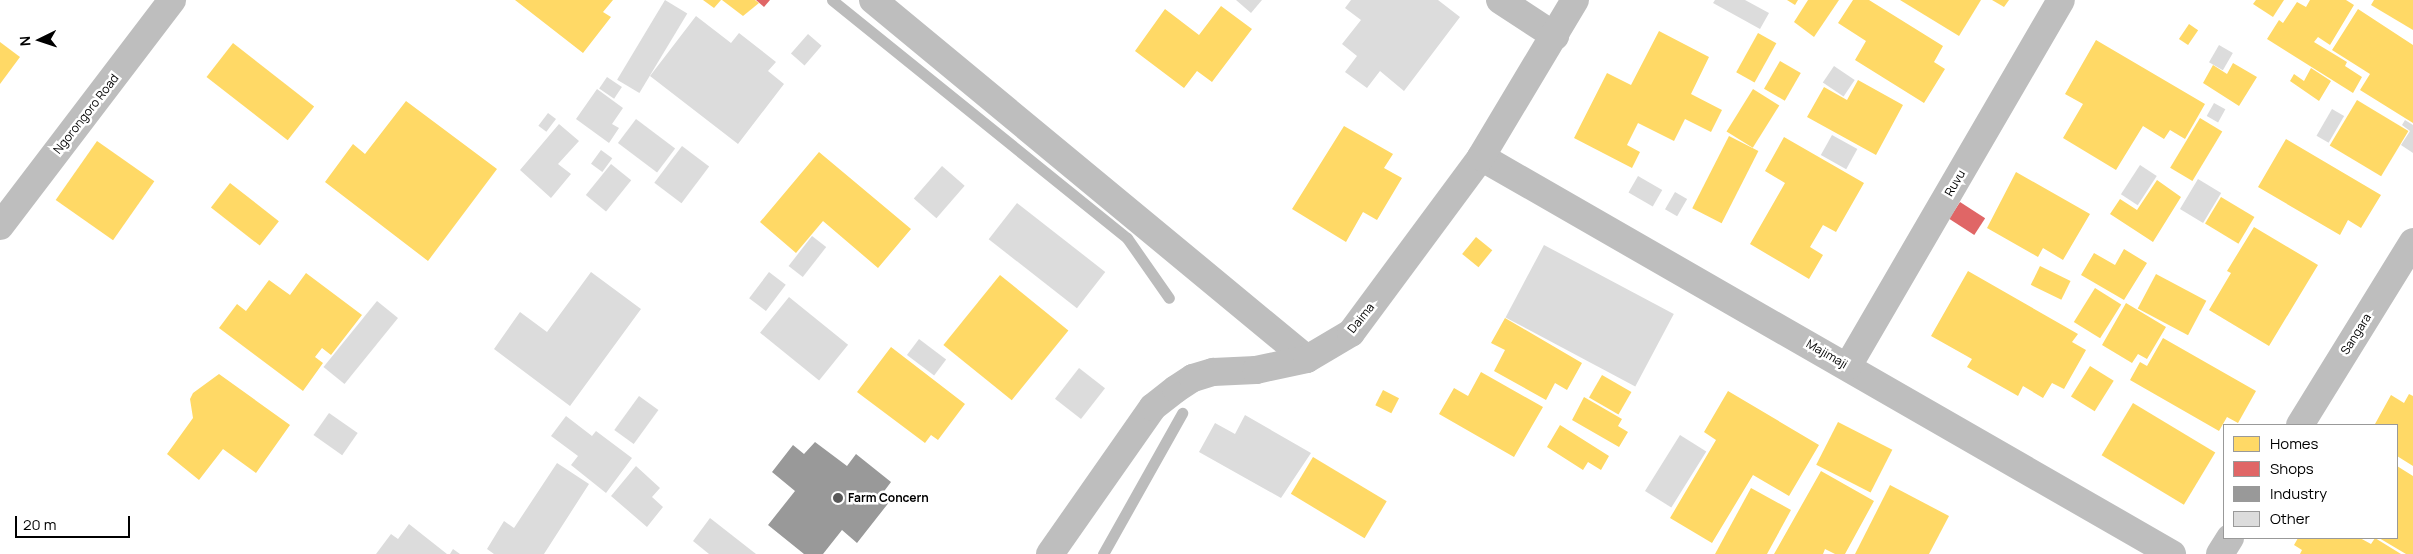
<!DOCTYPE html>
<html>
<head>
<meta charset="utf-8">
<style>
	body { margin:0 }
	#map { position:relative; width:2413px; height:554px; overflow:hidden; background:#fff; font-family:Manrope,sans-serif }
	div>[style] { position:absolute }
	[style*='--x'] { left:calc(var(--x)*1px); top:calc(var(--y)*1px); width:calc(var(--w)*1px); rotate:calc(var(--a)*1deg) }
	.homes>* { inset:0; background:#ffd966; transform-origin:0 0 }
	.shops>* { inset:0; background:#e06666; transform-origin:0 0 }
	.industry>* { inset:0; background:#999 }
	.stream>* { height:11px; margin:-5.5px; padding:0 5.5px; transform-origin:5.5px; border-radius:5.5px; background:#bcbcbc }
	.building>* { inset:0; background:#dcdcdc; transform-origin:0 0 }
	.street>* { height:28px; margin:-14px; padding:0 14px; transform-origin:14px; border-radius:14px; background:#bebebe }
	.dots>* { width:14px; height:14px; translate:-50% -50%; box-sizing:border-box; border:2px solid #fff; border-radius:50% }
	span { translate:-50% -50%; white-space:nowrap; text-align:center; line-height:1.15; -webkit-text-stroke:5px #fff; paint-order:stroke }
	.street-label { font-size:12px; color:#000 }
	.poi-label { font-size:12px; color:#000; font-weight:700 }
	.left { translate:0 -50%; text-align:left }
	.legend { position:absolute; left:2223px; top:424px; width:175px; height:115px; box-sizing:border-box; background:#fff; border:1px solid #999; margin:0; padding:6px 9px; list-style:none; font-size:15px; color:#000 }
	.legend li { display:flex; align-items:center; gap:10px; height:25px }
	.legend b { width:25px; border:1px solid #999 }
	.north { position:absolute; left:15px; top:15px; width:50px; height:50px; -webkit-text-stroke:4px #fff; paint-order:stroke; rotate:266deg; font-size:14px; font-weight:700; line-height:20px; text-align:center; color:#000 }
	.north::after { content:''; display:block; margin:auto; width:18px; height:22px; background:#000; clip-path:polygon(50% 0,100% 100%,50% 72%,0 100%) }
	.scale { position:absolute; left:15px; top:516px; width:115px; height:22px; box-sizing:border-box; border:2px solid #000; border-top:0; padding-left:6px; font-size:15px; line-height:18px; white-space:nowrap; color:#000; -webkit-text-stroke:4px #fff; paint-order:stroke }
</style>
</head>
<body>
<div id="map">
	<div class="homes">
		<div style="clip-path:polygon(515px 0,613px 0,603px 12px,611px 17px,583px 53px)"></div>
		<div style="clip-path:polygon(703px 0,721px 0,714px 8px)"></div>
		<div style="clip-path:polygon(722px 0,755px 0,759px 3px,743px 16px)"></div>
		<div style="clip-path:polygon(1787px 0,1798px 0,1795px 5px)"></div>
		<div style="clip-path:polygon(1808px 0,1839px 0,1814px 37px,1794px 22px)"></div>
		<div style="clip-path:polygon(1853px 0,1869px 0,1943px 46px,1934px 62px,1945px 69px,1924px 103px,1855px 60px,1866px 41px,1838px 23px)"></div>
		<div style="clip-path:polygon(1900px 0,1981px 0,1959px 36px)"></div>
		<div style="clip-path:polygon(1992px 0,2009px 0,2004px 7px)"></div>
		<div style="clip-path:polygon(2256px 0,2284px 0,2273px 17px,2253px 4px)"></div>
		<div style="clip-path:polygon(2310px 0,2346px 0,2354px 5px,2330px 45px,2318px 37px,2314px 42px,2347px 62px,2345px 66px,2362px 77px,2353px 93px,2267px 39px,2279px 20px,2283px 23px,2297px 2px,2306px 7px)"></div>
		<div style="clip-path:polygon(2374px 0,2413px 0,2413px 30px,2371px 5px)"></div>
		<div style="clip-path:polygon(1221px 6px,1252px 29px,1212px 82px,1197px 71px,1184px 88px,1135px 51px,1165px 9px,1199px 35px)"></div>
		<div style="clip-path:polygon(2358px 9px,2413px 45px,2413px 123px,2360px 90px,2370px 74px,2332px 50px)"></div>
		<div style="left:2189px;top:24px;width:11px;height:18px;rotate:34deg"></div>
		<div style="clip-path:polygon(1659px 31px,1709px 57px,1691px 94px,1722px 110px,1711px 132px,1685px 119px,1674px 141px,1638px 123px,1627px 145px,1640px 152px,1632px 168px,1574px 138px,1607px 73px,1631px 85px)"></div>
		<div style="left:1758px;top:33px;width:21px;height:45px;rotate:29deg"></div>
		<div style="clip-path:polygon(2096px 40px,2205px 104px,2185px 139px,2170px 130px,2164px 139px,2143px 126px,2116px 170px,2063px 138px,2083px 104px,2065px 94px)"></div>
		<div style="clip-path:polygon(0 42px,20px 57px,0 84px)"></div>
		<div style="left:233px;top:43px;width:103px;height:43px;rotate:38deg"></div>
		<div style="left:1780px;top:61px;width:24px;height:32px;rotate:30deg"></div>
		<div style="clip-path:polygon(2233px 63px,2257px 77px,2239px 106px,2203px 83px,2213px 65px,2227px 74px)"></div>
		<div style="clip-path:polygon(2311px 68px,2331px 81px,2319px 101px,2290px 81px,2294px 74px,2304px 81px)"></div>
		<div style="clip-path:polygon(1858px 80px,1903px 105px,1876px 155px,1807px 117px,1824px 87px,1847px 100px)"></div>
		<div style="left:1753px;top:89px;width:31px;height:50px;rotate:32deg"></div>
		<div style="left:2357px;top:100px;width:60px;height:53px;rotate:31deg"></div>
		<div style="clip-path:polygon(406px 101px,497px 169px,428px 261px,325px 182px,353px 144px,365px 154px)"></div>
		<div style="left:2200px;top:118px;width:26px;height:58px;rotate:31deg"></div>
		<div style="clip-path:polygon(1344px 126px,1393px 154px,1384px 168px,1402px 178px,1377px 220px,1363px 212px,1346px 242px,1292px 209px)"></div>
		<div style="left:1729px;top:136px;width:33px;height:81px;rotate:27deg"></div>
		<div style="clip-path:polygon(1784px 137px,1864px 183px,1836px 232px,1823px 225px,1810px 247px,1823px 255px,1809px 279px,1750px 244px,1785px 183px,1765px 171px)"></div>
		<div style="clip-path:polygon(2286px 139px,2381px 195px,2361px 228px,2348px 220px,2340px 235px,2258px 187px)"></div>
		<div style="left:97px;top:141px;width:70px;height:72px;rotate:35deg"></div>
		<div style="clip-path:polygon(819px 152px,911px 229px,878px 268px,823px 221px,796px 253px,760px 222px)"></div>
		<div style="clip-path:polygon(2016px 172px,2090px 214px,2063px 260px,2043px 248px,2038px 257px,1987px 228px)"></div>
		<div style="clip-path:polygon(2157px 180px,2181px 197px,2153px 242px,2110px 214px,2120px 199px,2137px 210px)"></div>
		<div style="left:230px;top:183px;width:62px;height:31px;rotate:38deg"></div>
		<div style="left:2221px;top:197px;width:39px;height:31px;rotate:31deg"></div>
		<div style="clip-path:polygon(2254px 227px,2318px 265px,2269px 346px,2209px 310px,2231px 273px,2227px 271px)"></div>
		<div style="left:1476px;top:237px;width:21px;height:22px;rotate:39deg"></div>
		<div style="clip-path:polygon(2124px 249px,2147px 263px,2124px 300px,2081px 275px,2094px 253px,2115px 265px)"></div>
		<div style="left:2040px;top:266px;width:34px;height:21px;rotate:26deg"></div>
		<div style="clip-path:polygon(1968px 271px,2078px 334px,2072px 342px,2086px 350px,2064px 389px,2052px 383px,2043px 398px,2023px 386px,2018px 396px,1967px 367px,1972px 359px,1931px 336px)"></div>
		<div style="clip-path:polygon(306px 273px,362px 315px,331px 355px,322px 348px,315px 357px,323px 363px,303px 391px,219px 328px,237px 304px,246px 311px,269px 280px,290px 295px)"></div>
		<div style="left:2156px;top:274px;width:57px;height:39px;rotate:28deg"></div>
		<div style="left:1000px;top:275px;width:88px;height:90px;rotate:39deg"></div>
		<div style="left:2095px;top:288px;width:31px;height:40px;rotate:32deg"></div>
		<div style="clip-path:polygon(2126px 303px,2166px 327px,2147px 359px,2138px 354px,2132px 363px,2102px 345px)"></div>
		<div style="clip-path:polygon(1505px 318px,1582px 363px,1567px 390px,1555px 383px,1546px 400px,1494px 371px,1505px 350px,1491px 343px)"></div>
		<div style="clip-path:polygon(2163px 338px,2256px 391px,2238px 423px,2227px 417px,2219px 431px,2130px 380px,2140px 362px,2147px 366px)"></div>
		<div style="clip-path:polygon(891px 347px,965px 404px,938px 440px,931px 435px,925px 443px,857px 392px)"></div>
		<div style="left:2090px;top:366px;width:28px;height:36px;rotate:32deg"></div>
		<div style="clip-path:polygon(1481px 372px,1543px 407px,1514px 457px,1439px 414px,1454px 388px,1468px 396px)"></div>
		<div style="clip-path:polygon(219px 374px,290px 425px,256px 473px,223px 449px,199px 480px,167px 454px,193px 418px,190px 399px,193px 393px)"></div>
		<div style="left:1602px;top:375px;width:34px;height:26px;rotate:30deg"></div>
		<div style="left:1383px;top:390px;width:18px;height:17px;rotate:27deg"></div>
		<div style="clip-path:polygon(1728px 391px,1819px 445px,1789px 496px,1753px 475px,1712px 543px,1670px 518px,1716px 440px,1704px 432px)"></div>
		<div style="clip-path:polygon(2409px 394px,2413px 396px,2413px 466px,2397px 456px,2397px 425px,2375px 424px,2391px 395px,2404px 403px)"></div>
		<div style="clip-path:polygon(1584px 397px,1622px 419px,1618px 426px,1628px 432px,1619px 447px,1572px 420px)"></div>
		<div style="left:2133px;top:403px;width:96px;height:61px;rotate:31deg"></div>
		<div style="left:1838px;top:422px;width:61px;height:48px;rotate:27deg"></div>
		<div style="clip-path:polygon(1560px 425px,1609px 456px,1601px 470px,1588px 462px,1583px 470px,1547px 447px)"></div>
		<div style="left:1313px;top:457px;width:86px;height:43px;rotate:31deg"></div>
		<div style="clip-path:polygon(2397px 466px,2413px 476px,2413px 554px,2406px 554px,2379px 538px,2397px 538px)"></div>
		<div style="clip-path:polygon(1821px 471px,1874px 501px,1845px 554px,1835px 554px,1825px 549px,1823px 554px,1774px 554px)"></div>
		<div style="clip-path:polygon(1890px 485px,1949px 516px,1929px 554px,1855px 554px)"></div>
		<div style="clip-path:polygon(1751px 488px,1791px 510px,1767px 554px,1715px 554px)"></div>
		<div style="clip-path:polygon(2298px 538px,2360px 538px,2371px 544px,2375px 538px,2401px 554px,2300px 554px,2302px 550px,2294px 545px)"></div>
	</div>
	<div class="shops">
		<div style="clip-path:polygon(756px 0,770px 0,764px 7px)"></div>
		<div style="left:1960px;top:202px;width:30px;height:20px;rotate:33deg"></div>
	</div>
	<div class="industry">
		<div style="clip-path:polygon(815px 442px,847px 466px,856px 454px,891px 482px,882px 494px,890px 501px,857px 543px,842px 530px,823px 554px,804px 554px,768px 525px,795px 491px,772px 472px,793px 445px,804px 454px)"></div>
	</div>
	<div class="stream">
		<div style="--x:832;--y:0;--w:379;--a:38.9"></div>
		<div style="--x:1127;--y:238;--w:73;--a:55"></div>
		<div style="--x:1103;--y:554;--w:162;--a:-60.7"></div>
	</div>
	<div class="building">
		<div style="left:665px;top:0;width:26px;height:93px;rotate:31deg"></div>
		<div style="clip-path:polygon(1236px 0,1262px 0,1251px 13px)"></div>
		<div style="clip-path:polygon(1351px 0,1438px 0,1460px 17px,1404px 91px,1380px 71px,1367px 88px,1345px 72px,1357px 56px,1342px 44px,1361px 20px,1345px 8px)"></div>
		<div style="clip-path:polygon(1715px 0,1745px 0,1769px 13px,1760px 29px,1713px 3px)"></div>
		<div style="clip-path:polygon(696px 16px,731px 43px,739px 33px,776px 62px,768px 71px,784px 84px,738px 144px,650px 76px)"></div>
		<div style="left:808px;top:34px;width:18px;height:26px;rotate:41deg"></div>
		<div style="left:2219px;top:45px;width:16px;height:20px;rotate:30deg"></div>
		<div style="left:1834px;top:66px;width:25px;height:20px;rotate:34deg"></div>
		<div style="left:607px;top:77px;width:18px;height:14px;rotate:34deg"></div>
		<div style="clip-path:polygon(597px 89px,623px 108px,612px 124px,619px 128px,609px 143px,576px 119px)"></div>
		<div style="left:2214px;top:103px;width:13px;height:15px;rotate:29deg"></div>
		<div style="left:2332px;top:109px;width:14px;height:31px;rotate:30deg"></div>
		<div style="left:548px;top:113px;width:10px;height:16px;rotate:37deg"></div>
		<div style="left:636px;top:119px;width:49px;height:30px;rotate:37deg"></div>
		<div style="clip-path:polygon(2405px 120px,2413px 125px,2413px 153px,2401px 145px,2410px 131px,2402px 125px)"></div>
		<div style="clip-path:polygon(559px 124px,579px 141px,558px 164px,571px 174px,551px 198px,520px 170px)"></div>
		<div style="left:1832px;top:135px;width:29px;height:23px;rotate:29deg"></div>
		<div style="left:682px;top:146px;width:34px;height:46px;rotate:37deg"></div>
		<div style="left:601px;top:150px;width:14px;height:17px;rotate:36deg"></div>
		<div style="left:611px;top:164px;width:26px;height:40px;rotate:39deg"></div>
		<div style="left:2140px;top:165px;width:20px;height:35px;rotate:33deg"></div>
		<div style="left:942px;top:166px;width:30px;height:43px;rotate:41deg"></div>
		<div style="left:1638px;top:176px;width:28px;height:19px;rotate:30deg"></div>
		<div style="left:2198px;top:179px;width:27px;height:35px;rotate:31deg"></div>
		<div style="left:1675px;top:192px;width:14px;height:20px;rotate:30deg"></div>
		<div style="left:1017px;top:203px;width:112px;height:46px;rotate:38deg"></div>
		<div style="left:812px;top:236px;width:18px;height:38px;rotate:38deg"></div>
		<div style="left:1544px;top:245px;width:147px;height:82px;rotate:28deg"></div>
		<div style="clip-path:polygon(591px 272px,641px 309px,570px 406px,494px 349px,520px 312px,547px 332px)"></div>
		<div style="left:769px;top:272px;width:21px;height:33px;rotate:37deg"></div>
		<div style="left:789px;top:297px;width:76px;height:46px;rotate:39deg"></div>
		<div style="left:377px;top:301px;width:27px;height:85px;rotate:39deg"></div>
		<div style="left:919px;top:339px;width:34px;height:20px;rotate:37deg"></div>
		<div style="left:1079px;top:368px;width:33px;height:39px;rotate:38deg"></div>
		<div style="left:639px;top:396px;width:24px;height:42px;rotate:36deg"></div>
		<div style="left:329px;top:413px;width:35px;height:27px;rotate:35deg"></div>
		<div style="clip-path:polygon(1245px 415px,1311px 453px,1281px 498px,1199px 452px,1215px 423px,1235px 434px)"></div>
		<div style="clip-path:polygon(566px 416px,592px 436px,596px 431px,632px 458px,606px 493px,571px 465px,578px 456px,551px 436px)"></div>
		<div style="left:1680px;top:435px;width:31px;height:66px;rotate:32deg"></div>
		<div style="clip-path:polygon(557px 463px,589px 484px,544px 554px,494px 554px,487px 549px,504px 521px,514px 528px)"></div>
		<div style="clip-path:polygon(636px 466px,660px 488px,652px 497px,663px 507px,647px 527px,611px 496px)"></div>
		<div style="clip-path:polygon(710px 518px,756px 554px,709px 554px,693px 541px)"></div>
		<div style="clip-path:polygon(409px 524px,447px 554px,376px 554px,391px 534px,398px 539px)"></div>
		<div style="clip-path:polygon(453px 549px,460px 554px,450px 554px)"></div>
	</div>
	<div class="street">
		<div style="--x:873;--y:0;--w:563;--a:39.6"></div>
		<div style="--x:1500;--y:0;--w:66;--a:33.2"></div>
		<div style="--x:1481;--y:157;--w:797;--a:29.88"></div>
		<div style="--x:0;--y:226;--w:284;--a:-52.7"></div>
		<div style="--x:1848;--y:366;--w:423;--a:-59.8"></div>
		<div style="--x:2300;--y:425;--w:215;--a:-58.3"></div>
		<div style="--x:1050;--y:554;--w:179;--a:-55"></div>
		<div style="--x:1153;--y:407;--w:29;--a:-38"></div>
		<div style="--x:1176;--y:389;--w:20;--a:-33"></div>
		<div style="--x:1193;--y:378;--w:21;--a:-17"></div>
		<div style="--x:1213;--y:372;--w:43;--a:-2.7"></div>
		<div style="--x:1256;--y:370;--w:52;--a:-12.2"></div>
		<div style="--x:1307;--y:359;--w:51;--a:-30.6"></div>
		<div style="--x:1351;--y:333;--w:219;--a:-53.5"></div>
		<div style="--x:1481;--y:157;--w:183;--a:-59.1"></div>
		<div style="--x:2220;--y:554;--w:19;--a:-58"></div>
	</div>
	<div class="dots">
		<div style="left:838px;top:498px;background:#595959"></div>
	</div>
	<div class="street-label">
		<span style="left:86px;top:114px;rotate:-52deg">Ngorongoro Road</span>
		<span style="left:1955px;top:183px;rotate:-60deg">Ruvu</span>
		<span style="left:1361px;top:318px;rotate:-51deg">Daima</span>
		<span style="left:2356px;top:334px;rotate:-58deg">Sangara</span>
		<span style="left:1827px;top:354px;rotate:30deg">Majimaji</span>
	</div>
	<div class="poi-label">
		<span class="left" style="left:848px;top:498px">Farm Concern</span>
	</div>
	<ul class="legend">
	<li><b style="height:14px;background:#ffd966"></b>Homes</li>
	<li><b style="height:14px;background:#e06666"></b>Shops</li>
	<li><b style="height:14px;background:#999"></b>Industry</li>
	<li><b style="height:14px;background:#dcdcdc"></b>Other</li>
	</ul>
	<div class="north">N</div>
	<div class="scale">20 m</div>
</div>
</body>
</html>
